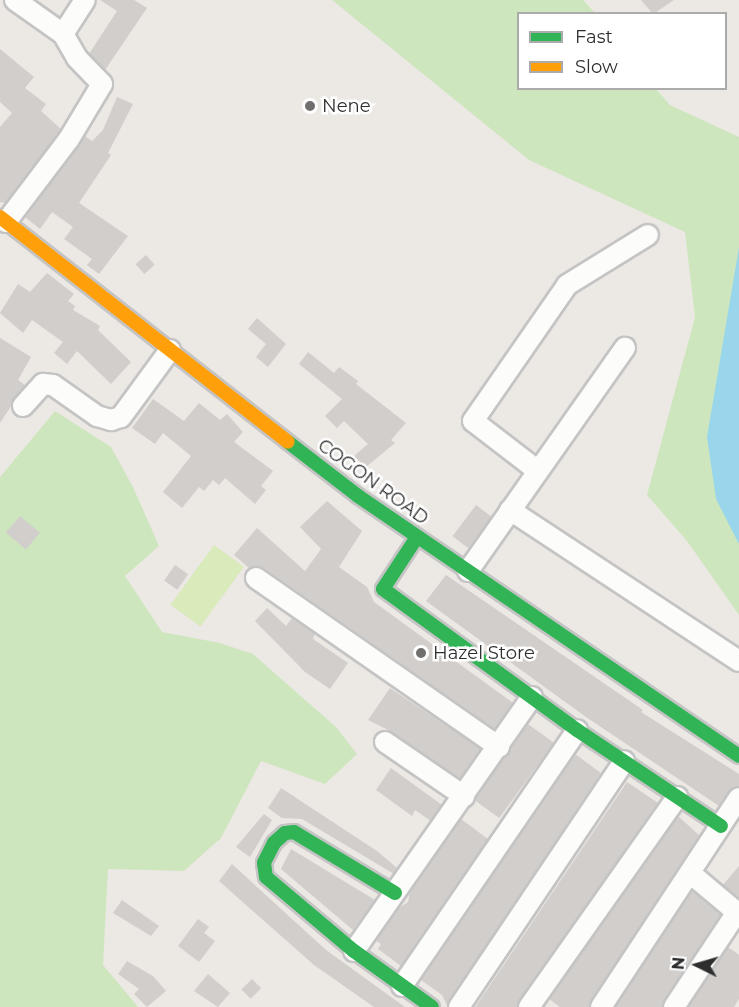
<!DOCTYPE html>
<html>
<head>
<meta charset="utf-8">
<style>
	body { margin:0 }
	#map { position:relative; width:739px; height:1007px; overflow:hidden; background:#ece8e4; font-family:Montserrat,sans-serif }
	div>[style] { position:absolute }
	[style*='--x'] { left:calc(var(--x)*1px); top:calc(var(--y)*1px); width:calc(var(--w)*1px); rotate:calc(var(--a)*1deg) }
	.green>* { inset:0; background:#cee6be }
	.pitch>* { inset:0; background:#d9eabb; transform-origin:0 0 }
	.water>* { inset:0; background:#99d6ec }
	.building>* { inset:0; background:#d1cecb; transform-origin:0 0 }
	.roads { filter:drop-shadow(2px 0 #c5c4c5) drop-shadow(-2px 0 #c5c4c5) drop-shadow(0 2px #c5c4c5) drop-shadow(0 -2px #c5c4c5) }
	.street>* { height:20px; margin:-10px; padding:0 10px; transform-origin:10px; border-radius:10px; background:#fcfcfb }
	.fast>* { height:14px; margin:-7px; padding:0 7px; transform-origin:7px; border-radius:7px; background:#30b455 }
	.slow>* { height:14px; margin:-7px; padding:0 7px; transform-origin:7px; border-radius:7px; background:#ff9f0a }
	.dots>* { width:16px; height:16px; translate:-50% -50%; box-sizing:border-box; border:3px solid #fff; border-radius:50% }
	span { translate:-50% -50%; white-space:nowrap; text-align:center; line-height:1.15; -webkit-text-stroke:5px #fff; paint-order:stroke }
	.poi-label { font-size:18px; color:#2e2e2e }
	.left { translate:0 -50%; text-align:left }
	.street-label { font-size:18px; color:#2e2e2e }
	.legend { position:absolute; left:517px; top:12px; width:210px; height:78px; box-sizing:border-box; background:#fff; border:2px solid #ababab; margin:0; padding:8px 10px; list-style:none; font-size:18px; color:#2e2e2e }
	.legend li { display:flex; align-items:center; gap:12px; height:30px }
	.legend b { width:30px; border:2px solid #ababab }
	.north { position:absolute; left:667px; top:935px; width:60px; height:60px; -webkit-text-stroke:4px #fff; paint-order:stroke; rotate:275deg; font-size:16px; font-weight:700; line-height:24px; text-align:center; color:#2e2e2e }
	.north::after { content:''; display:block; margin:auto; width:21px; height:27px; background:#2e2e2e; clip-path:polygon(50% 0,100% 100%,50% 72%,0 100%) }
</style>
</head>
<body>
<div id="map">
	<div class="green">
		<div style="clip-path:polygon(332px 0,583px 0,595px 13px,518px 14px,518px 88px,656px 89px,670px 105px,739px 137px,739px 615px,687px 541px,647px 495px,695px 317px,685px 232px,529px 160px)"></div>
		<div style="clip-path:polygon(55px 411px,111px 447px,133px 487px,159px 546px,125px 576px,162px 632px,220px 643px,253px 654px,336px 727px,357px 754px,325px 784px,261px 761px,221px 838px,184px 871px,108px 869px,103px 965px,138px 1007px,0 1007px,0 477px)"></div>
	</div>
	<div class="pitch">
		<div style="left:214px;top:545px;width:37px;height:74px;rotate:36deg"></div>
	</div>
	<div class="water">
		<div style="clip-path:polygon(739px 247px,739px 544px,716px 499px,707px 437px)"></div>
	</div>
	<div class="building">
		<div style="clip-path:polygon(100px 0,134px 0,147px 8px,105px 70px,89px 54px,117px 11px)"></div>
		<div style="clip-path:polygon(641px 0,674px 0,653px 14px)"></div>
		<div style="clip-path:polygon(0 49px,34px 77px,25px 88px,46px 104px,41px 111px,61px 129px,6px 203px,0 202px,0 127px,12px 113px,0 102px)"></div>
		<div style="clip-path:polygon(117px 97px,133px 104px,108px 153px,111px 155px,79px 203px,128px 236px,99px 274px,87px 265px,92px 259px,64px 239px,73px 227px,52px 212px,40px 229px,25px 217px,85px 136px,92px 141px,103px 130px)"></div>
		<div style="left:146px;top:255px;width:13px;height:14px;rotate:48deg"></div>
		<div style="clip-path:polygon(47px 273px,74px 294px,68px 301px,75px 306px,73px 310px,100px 326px,98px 330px,131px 362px,111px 384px,77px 351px,67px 364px,54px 353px,63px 342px,32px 320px,23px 333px,0 313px,18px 284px,30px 292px)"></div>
		<div style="clip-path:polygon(257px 318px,286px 344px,268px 367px,256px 357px,266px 344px,248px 329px)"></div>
		<div style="clip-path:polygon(0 338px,31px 357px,18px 380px,25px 385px,0 423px)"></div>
		<div style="clip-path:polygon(308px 352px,334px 373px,339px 367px,358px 381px,356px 384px,406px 423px,391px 440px,395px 443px,366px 467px,354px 456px,368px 444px,344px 421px,337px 428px,325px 416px,342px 399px,299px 364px)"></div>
		<div style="clip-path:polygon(153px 399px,184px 421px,199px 403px,220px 420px,227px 414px,243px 432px,234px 442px,273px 471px,261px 486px,266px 490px,255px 504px,225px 478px,219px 485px,213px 480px,204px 491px,199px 487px,182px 508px,163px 492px,191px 456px,163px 433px,155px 444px,132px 428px)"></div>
		<div style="clip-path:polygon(327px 501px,362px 531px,339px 567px,367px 587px,374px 602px,513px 703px,495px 729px,264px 568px,249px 568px,234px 555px,257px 528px,305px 571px,321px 549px,300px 527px)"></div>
		<div style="left:476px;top:505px;width:20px;height:39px;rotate:37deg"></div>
		<div style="left:20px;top:516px;width:26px;height:22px;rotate:40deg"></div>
		<div style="left:175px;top:565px;width:16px;height:19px;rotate:35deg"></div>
		<div style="clip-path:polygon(446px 575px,643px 710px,641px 712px,739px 774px,739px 786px,729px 791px,719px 806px,586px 717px,426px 601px)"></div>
		<div style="clip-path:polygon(267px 608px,286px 626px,292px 618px,315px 633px,313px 639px,348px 663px,330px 689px,305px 672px,255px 621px)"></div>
		<div style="clip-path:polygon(390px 688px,481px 749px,460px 779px,392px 732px,368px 720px)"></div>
		<div style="left:528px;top:724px;width:32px;height:93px;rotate:36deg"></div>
		<div style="clip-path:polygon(575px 754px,601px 773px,447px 1005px,442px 995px,421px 980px)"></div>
		<div style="clip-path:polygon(391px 768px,442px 805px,431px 821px,415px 810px,412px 816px,376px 790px)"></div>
		<div style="left:627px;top:782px;width:37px;height:273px;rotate:34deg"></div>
		<div style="clip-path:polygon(281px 788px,377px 851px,397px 868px,394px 874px,302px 819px,282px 818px,268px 808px)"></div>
		<div style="clip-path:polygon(264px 814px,272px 820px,250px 857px,236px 847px)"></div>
		<div style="clip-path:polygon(678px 816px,700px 836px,589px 1007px,560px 1007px,549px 999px)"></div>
		<div style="clip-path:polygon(461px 819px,488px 839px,401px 966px,378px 949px,381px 944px,376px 941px,399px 908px,408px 902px,410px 891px)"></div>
		<div style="clip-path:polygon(291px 849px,375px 900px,353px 930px,281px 869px)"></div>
		<div style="clip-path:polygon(232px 864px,326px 950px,405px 1007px,374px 1007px,314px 965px,219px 881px)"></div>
		<div style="clip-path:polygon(739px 866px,739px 898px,723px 885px)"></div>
		<div style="clip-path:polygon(692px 891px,721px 915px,662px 1007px,615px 1007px)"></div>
		<div style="clip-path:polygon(122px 900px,159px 926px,151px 936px,113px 913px)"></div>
		<div style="clip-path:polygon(198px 919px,209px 927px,204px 933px,215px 941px,199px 962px,178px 946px)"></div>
		<div style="clip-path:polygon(728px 947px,739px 955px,739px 999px,734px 1007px,688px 1007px)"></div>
		<div style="clip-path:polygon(127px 961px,153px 976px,166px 991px,147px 1007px,134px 994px,139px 989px,118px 974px)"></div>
		<div style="clip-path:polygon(208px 974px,230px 993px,218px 1007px,194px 991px)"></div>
		<div style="left:252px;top:979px;width:13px;height:15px;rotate:45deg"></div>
	</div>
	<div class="roads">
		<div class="street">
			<div style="--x:15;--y:0;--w:59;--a:35.3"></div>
			<div style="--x:6;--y:222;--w:104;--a:-52.8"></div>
			<div style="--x:69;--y:139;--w:64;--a:-59"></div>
			<div style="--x:102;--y:84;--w:36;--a:-134"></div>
			<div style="--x:77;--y:58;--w:28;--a:-120"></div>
			<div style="--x:63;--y:34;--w:40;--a:-57.1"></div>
			<div style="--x:23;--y:406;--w:30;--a:-48"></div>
			<div style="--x:43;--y:384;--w:10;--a:6"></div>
			<div style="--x:53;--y:385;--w:54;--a:35.2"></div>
			<div style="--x:97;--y:416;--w:15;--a:16"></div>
			<div style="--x:111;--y:420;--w:10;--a:-17"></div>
			<div style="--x:121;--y:417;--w:83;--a:-53.8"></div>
			<div style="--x:538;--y:471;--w:82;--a:-142.4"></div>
			<div style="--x:473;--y:421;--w:165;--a:-55.3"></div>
			<div style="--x:567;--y:285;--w:95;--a:-31.7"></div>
			<div style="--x:510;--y:510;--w:274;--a:33.4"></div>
			<div style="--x:468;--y:571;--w:273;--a:-54.9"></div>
			<div style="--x:256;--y:578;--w:296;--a:34.8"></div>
			<div style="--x:385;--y:742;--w:96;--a:34.4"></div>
			<div style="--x:690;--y:873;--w:64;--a:39.9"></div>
			<div style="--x:354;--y:951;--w:310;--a:-55"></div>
			<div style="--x:402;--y:986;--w:310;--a:-55.6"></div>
			<div style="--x:459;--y:1007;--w:296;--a:-56.1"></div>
			<div style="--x:529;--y:1007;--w:257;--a:-54.8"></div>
			<div style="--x:601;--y:1007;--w:250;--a:-56.6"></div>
			<div style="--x:674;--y:1007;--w:114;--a:-56.4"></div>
		</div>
		<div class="fast">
			<div style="--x:288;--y:442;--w:88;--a:37.6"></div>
			<div style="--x:358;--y:496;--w:461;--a:34.3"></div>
			<div style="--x:417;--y:537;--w:62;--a:123.2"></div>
			<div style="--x:383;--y:589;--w:240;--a:36"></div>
			<div style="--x:577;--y:730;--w:173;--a:33.7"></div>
			<div style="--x:395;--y:893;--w:118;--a:-148.9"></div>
			<div style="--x:294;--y:832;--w:9;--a:174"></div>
			<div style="--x:285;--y:833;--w:15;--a:138"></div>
			<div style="--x:274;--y:843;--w:22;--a:117"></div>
			<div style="--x:264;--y:863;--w:14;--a:82"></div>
			<div style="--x:266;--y:877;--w:115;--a:40.1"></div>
			<div style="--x:354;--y:951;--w:96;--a:35.7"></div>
		</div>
		<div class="slow">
			<div style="--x:0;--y:217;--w:365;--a:38"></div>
		</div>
	</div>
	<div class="dots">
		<div style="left:310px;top:106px;background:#706f6e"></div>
		<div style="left:421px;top:653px;background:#706f6e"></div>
	</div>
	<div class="poi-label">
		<span class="left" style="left:322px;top:106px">Nene</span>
		<span class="left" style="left:433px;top:653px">Hazel Store</span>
	</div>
	<div class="street-label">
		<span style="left:373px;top:482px;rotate:36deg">COGON ROAD</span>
	</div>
	<ul class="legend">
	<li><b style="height:8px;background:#30b455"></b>Fast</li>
	<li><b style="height:8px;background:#ff9f0a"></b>Slow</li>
	</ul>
	<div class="north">N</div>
</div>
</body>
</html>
